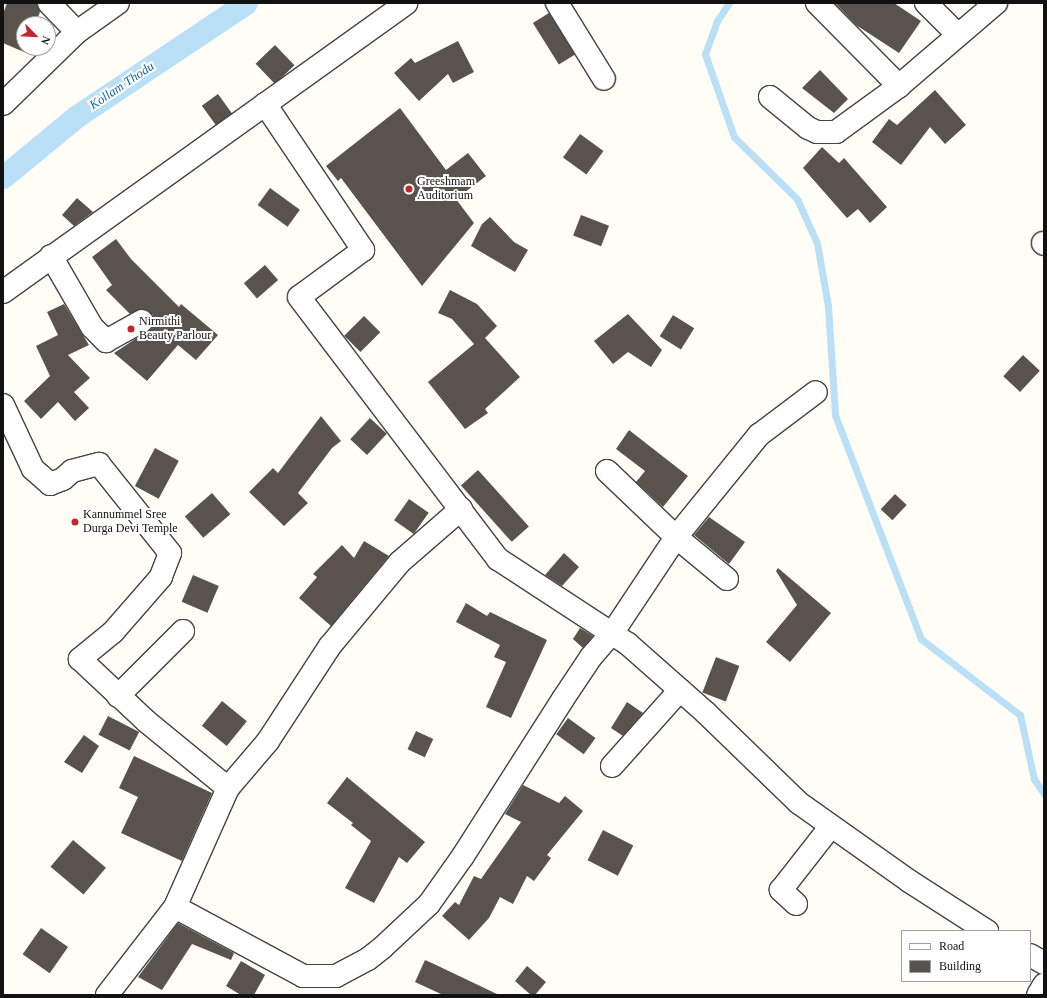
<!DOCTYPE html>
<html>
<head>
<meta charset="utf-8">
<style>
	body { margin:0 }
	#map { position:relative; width:1047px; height:998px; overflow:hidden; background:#fffdf5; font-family:"Times New Roman",serif }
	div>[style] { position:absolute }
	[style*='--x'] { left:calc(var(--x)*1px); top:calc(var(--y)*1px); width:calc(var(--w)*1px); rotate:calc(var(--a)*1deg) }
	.stream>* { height:7px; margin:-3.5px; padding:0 3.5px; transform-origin:3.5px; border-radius:3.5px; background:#b9e0f7 }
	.canal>* { height:23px; margin:-11.5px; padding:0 11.5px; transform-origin:11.5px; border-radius:11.5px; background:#b9e0f7 }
	.building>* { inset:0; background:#5a524d; transform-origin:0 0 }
	.roads { filter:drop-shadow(1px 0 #444) drop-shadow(-1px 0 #444) drop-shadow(0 1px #444) drop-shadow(0 -1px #444) }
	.minor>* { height:22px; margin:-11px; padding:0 11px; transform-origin:11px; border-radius:11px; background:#fff }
	.dots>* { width:11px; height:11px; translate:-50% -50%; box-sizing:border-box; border:2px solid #fff; border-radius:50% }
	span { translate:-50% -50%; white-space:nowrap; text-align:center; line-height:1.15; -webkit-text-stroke:4px #fff; paint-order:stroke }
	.poi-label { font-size:12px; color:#111 }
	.left { translate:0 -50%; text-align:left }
	.water-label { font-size:13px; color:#1768a6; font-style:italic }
	.frame { position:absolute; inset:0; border:4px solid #111; pointer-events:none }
	.legend { position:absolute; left:901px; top:930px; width:130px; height:52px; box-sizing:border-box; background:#fff; border:1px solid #a0a0a0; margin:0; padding:5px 7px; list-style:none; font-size:12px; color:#111 }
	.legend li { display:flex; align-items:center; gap:8px; height:20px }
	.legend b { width:20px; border:1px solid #a0a0a0 }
	.north { position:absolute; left:16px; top:16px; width:40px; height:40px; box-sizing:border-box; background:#fff; border:1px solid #a0a0a0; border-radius:50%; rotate:114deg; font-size:11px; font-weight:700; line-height:16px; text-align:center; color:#111 }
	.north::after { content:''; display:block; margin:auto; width:14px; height:18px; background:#c4262e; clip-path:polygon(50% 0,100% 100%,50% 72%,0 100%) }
</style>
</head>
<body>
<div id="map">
	<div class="stream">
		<div style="--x:729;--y:3;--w:22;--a:124"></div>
		<div style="--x:717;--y:21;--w:35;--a:110"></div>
		<div style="--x:705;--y:54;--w:88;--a:70.7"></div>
		<div style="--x:734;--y:137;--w:88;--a:44.5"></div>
		<div style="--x:797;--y:199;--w:48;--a:65.6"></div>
		<div style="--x:817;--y:243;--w:64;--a:80.1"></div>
		<div style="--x:828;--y:306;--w:109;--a:86.3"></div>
		<div style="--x:835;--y:415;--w:240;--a:69"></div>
		<div style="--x:921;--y:639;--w:125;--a:37.5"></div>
		<div style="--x:1020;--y:715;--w:66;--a:77.7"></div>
		<div style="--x:1034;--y:779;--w:18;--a:56"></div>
	</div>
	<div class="canal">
		<div style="--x:3;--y:177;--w:96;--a:-39.5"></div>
		<div style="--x:77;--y:116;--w:203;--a:-33.8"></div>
	</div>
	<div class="building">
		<div style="clip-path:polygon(7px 3px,37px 3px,40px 12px,35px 24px,24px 24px,24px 52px,3px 43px,3px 14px)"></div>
		<div style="clip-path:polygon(835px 3px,894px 3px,921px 21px,899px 53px,856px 25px)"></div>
		<div style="left:549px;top:13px;width:49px;height:19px;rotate:58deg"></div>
		<div style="clip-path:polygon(458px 41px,474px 72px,453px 83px,448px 74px,419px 101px,394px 73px,411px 58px,415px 63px)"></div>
		<div style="left:275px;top:45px;width:28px;height:27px;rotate:46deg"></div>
		<div style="clip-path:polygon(820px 70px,848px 99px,834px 113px,802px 88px)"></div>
		<div style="clip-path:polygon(935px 90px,966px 125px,945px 144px,930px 127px,901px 165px,872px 142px,889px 119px,897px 125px)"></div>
		<div style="left:218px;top:94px;width:24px;height:20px;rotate:54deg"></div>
		<div style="clip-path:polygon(400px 108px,446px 170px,468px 153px,486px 176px,456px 199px,474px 223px,422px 286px,341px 178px,338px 181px,326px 166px)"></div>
		<div style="left:580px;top:134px;width:29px;height:29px;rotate:36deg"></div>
		<div style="clip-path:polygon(822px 147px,839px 163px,844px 158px,887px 207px,870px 223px,858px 209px,847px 218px,803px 168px)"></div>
		<div style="left:270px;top:188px;width:37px;height:21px;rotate:36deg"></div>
		<div style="clip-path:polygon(77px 198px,93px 212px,74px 226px,62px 215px)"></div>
		<div style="left:581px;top:215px;width:30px;height:22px;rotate:21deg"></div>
		<div style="clip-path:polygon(490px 217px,514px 242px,528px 250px,515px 272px,471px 246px,482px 224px)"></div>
		<div style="clip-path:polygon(116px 239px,131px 259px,179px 307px,181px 304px,218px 335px,196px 360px,178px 345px,147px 381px,114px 353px,152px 328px,153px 315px,143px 309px,130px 314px,106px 290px,112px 285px,92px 257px)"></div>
		<div style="left:265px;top:265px;width:20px;height:28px;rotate:49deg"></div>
		<div style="clip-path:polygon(450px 290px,477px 304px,497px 326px,485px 338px,520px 377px,485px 409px,488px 413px,465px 429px,428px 382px,474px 344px,452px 319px,438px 313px)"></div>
		<div style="clip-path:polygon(64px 304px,89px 345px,68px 355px,90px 378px,74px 392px,89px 408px,75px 421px,58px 402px,41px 419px,24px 401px,50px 376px,36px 346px,58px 335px,47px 312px)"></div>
		<div style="clip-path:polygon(628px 314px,662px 350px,651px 367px,628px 352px,613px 364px,594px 341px)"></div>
		<div style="left:673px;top:315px;width:25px;height:25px;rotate:32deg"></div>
		<div style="left:364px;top:316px;width:23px;height:28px;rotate:45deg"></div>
		<div style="left:1023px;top:355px;width:23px;height:29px;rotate:43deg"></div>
		<div style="clip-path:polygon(321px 416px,341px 441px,332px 448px,298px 493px,308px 503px,284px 526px,249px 492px,273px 468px,278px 473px)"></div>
		<div style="left:370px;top:418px;width:23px;height:29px;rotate:43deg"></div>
		<div style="clip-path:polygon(629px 430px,688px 476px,663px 507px,636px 482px,645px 471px,616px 449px)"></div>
		<div style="left:155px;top:448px;width:27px;height:43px;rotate:28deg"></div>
		<div style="left:478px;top:470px;width:76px;height:23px;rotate:48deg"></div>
		<div style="left:212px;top:493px;width:28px;height:36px;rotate:49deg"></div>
		<div style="left:895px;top:494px;width:16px;height:21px;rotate:43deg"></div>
		<div style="left:409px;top:499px;width:24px;height:26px;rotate:35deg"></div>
		<div style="clip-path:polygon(709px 517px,745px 542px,729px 564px,694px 535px)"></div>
		<div style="clip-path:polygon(364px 541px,389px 556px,331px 626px,299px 598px,317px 577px,313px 574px,342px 545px,354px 558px)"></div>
		<div style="clip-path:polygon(564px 553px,579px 567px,562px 586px,545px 575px)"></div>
		<div style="clip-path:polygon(778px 568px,831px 613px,790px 662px,766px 642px,797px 605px,776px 571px)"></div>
		<div style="left:193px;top:575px;width:28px;height:29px;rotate:23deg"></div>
		<div style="clip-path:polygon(466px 603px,487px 616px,490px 612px,547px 640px,511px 718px,486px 707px,506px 662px,494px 657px,500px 645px,456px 622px)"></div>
		<div style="clip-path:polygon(580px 628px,593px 636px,583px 648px,573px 639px)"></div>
		<div style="left:716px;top:657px;width:25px;height:38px;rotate:21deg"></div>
		<div style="left:222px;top:701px;width:32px;height:32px;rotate:39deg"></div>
		<div style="clip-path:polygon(627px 702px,643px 713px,623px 736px,611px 728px)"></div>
		<div style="left:108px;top:716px;width:35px;height:21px;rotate:27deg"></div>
		<div style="left:568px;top:718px;width:34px;height:20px;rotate:36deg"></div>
		<div style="left:416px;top:731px;width:19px;height:20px;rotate:25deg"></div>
		<div style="clip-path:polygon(84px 735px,99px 746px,82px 773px,64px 762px)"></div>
		<div style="clip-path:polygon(134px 756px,212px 793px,182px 861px,121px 833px,138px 797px,119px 788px)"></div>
		<div style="clip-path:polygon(347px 777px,425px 842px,407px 863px,399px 857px,374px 903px,345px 888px,371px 841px,351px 825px,353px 823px,327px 803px)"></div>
		<div style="clip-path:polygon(523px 785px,559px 803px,565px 796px,583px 811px,547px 855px,551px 858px,534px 881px,527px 876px,513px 904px,500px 897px,489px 918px,469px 940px,442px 916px,455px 902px,459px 905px,474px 876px,481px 879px,521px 822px,505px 814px)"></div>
		<div style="left:603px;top:830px;width:34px;height:34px;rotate:27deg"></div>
		<div style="left:73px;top:840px;width:43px;height:35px;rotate:40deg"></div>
		<div style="clip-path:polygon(178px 923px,234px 953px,231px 960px,192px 944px,162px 990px,138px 977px)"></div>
		<div style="left:41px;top:928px;width:33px;height:32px;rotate:35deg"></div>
		<div style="clip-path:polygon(425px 960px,434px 964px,499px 995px,443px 995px,415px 982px)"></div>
		<div style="clip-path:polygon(241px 961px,265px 975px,254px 995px,241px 995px,226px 986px)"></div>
		<div style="clip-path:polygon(527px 966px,546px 982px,535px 995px,531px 995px,515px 981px)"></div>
	</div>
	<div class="roads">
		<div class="minor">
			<div style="--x:49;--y:3;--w:40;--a:46"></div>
			<div style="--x:557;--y:3;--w:89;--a:58.3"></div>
			<div style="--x:817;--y:3;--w:117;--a:45.3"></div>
			<div style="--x:926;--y:3;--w:45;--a:45"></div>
			<div style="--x:770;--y:97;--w:49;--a:39.2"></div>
			<div style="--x:808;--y:128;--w:10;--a:24"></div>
			<div style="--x:817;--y:132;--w:19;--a:0"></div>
			<div style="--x:836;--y:132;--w:78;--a:-36.1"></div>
			<div style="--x:899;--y:86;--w:128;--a:-40.6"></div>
			<div style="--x:3;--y:104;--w:103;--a:-44.2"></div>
			<div style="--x:77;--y:32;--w:50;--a:-35.3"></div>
			<div style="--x:265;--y:104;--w:176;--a:56.1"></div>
			<div style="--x:363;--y:250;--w:79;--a:143.7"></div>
			<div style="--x:299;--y:297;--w:329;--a:52.8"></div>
			<div style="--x:498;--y:559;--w:155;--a:33.2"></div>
			<div style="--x:628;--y:644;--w:103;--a:41.4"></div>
			<div style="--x:705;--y:712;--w:131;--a:44.1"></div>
			<div style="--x:799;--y:803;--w:135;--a:35.3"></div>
			<div style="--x:909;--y:881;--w:93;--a:32.7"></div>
			<div style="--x:1043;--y:243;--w:1;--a:45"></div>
			<div style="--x:51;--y:256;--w:82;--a:60"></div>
			<div style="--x:92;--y:327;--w:20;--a:45"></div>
			<div style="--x:106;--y:341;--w:41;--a:-29.1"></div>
			<div style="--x:3;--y:292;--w:496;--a:-35.6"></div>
			<div style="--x:3;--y:405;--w:71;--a:64.9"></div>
			<div style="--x:33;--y:469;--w:23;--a:41"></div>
			<div style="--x:50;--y:484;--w:14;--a:-21"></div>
			<div style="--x:63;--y:479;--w:12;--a:-42"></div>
			<div style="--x:72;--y:471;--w:28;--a:-15"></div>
			<div style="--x:99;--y:464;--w:114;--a:51.4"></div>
			<div style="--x:170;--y:553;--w:26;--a:111"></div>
			<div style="--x:161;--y:577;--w:73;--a:131.1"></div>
			<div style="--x:113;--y:632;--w:43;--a:140.7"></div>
			<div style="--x:80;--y:659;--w:91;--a:43.2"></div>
			<div style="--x:146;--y:721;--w:106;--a:39.3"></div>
			<div style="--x:607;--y:471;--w:95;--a:43.7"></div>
			<div style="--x:676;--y:537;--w:66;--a:39.5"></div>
			<div style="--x:118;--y:696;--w:92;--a:-45"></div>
			<div style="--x:612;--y:766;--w:102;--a:-48.2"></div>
			<div style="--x:796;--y:904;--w:21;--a:-137"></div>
			<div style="--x:781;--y:890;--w:81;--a:-52"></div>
			<div style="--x:175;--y:907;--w:145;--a:28.3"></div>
			<div style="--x:303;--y:976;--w:33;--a:0"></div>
			<div style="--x:336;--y:976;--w:36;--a:-28"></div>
			<div style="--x:368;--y:959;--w:18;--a:-38"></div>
			<div style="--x:382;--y:948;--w:64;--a:-43.1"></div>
			<div style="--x:429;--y:904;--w:59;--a:-54.7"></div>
			<div style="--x:463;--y:856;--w:186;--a:-57.5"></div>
			<div style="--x:563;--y:699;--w:50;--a:-56.3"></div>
			<div style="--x:591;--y:657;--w:33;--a:-49"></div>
			<div style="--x:613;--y:632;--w:114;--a:-56.4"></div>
			<div style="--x:676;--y:537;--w:132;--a:-50.9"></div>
			<div style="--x:759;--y:435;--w:71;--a:-37"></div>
			<div style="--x:1030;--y:955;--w:16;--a:30"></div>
			<div style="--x:107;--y:995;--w:111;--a:-52.3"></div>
			<div style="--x:175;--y:907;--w:130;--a:-66"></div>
			<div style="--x:228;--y:788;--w:62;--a:-49.6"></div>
			<div style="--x:268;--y:741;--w:113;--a:-56.9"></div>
			<div style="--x:330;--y:646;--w:109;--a:-50.2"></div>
			<div style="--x:400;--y:562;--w:81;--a:-41"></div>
			<div style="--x:1038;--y:995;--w:12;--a:-59"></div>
		</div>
	</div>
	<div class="dots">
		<div style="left:409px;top:189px;background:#c4262e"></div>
		<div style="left:131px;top:329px;background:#c4262e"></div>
		<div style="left:75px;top:522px;background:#c4262e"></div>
	</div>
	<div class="poi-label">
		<span class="left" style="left:417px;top:189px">Greeshmam<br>Auditorium</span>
		<span class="left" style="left:139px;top:329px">Nirmithi<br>Beauty Parlour</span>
		<span class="left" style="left:83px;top:522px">Kannummel Sree<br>Durga Devi Temple</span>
	</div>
	<div class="water-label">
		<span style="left:122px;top:86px;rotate:-34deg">Kollam Thodu</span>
	</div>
	<div class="frame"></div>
	<ul class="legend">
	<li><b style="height:5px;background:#fff"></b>Road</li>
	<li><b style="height:11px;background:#5a524d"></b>Building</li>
	</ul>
	<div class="north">N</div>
</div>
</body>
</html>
